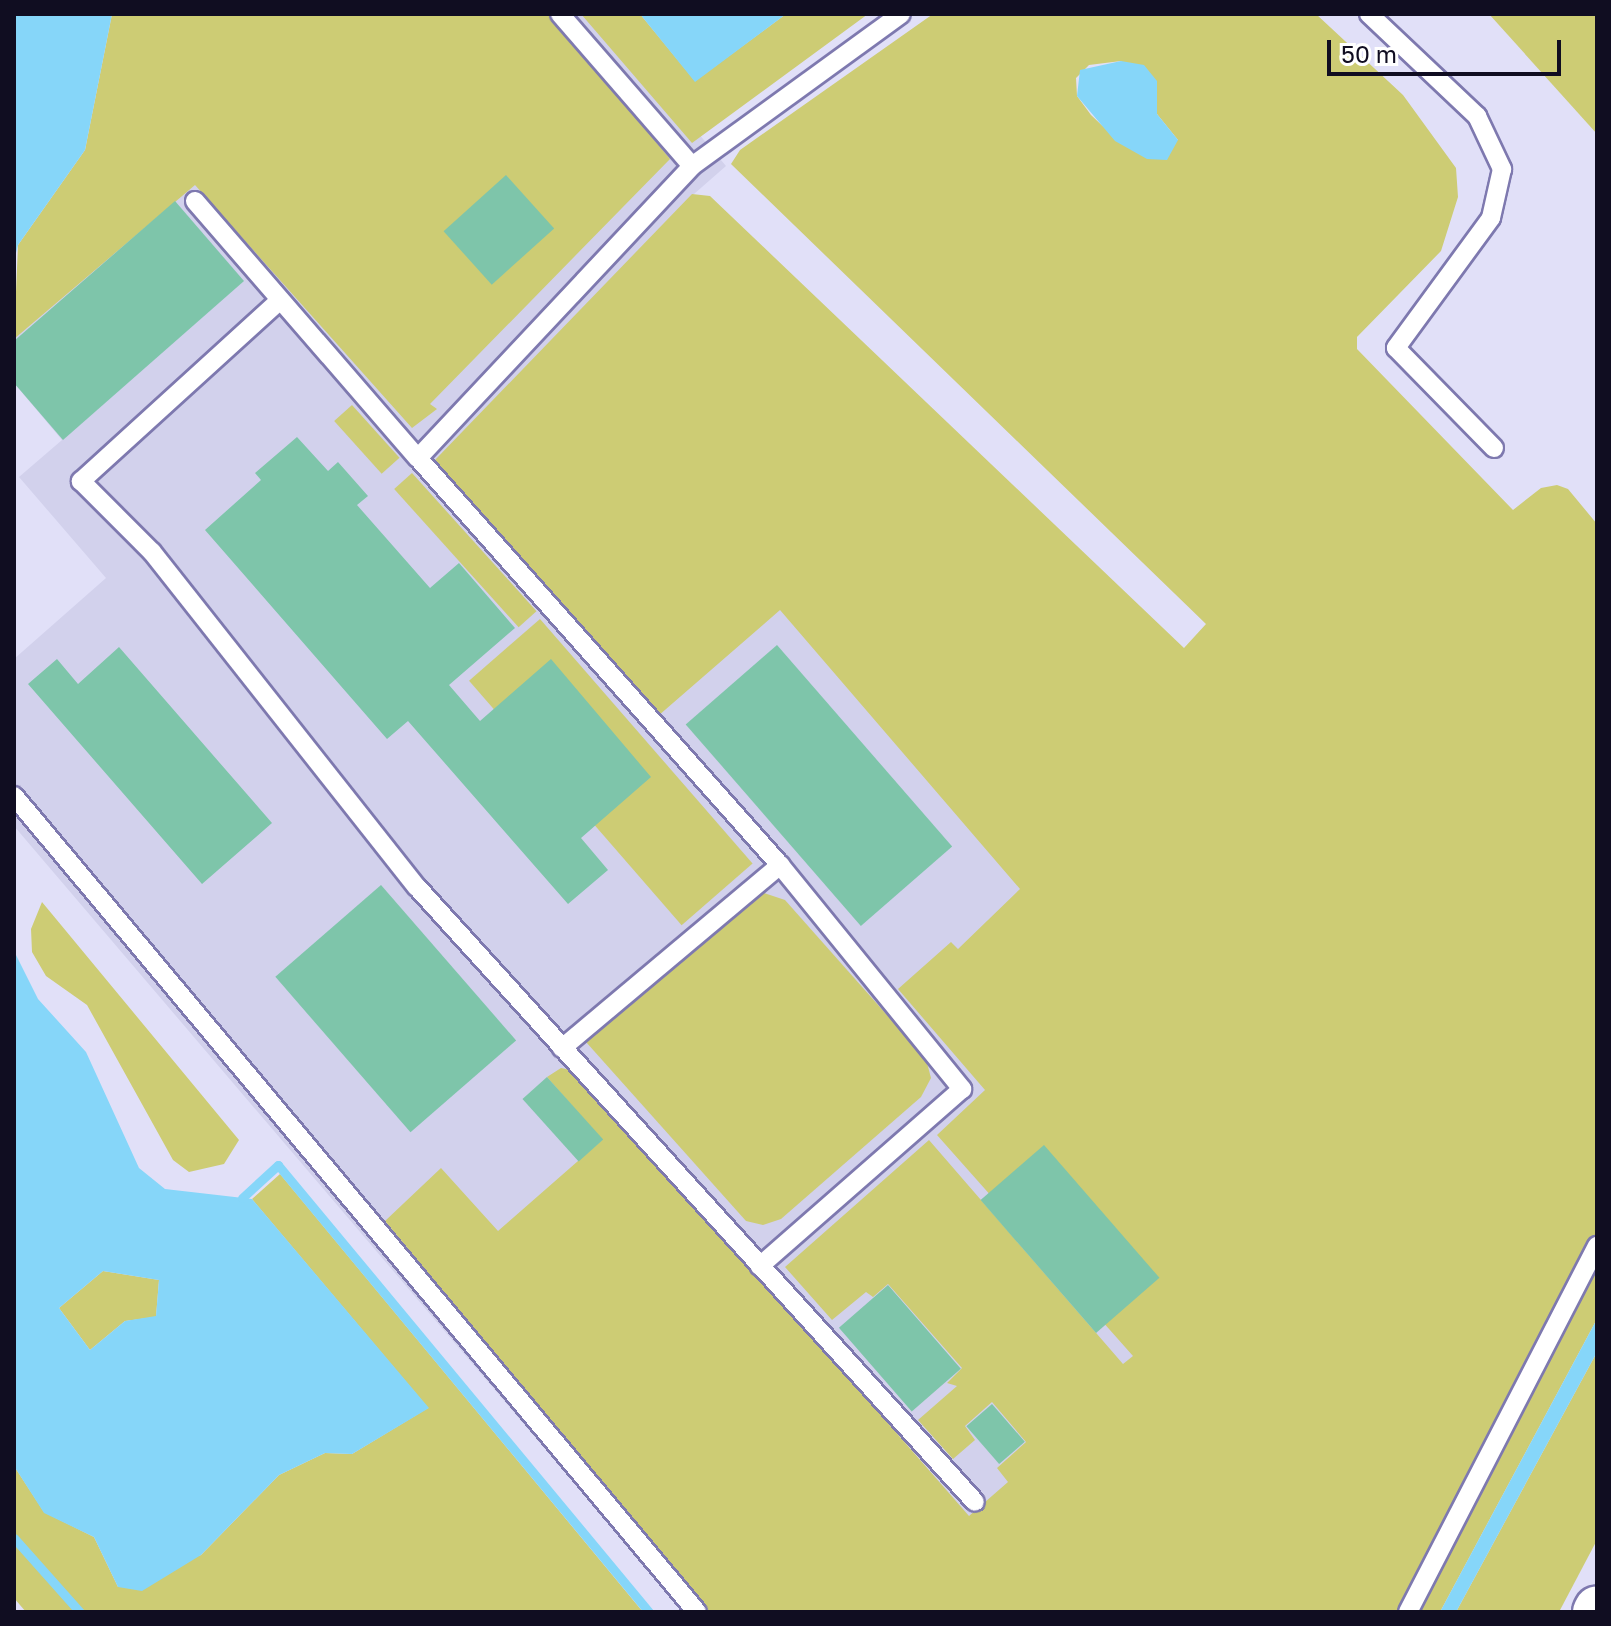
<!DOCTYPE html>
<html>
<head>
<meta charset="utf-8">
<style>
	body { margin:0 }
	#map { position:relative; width:1611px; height:1626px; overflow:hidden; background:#e1e0f8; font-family:"Golos Text",sans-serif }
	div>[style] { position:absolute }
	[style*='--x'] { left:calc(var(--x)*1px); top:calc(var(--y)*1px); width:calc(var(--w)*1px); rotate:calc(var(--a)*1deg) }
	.built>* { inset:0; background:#d2d1ec }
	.green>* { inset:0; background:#cdcc74; transform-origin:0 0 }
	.water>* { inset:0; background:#86d6f9 }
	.stream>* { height:9px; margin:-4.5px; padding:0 4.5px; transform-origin:4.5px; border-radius:4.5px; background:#86d6f9 }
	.building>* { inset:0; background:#7ec5aa; transform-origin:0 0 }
	.roads { filter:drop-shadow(2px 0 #7e79af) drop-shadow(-2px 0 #7e79af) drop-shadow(0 2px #7e79af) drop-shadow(0 -2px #7e79af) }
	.service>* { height:18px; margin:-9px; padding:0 9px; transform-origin:9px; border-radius:9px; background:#fff }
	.motorway>* { height:44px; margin:-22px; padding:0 22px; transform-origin:22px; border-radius:22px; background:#fff }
	span { translate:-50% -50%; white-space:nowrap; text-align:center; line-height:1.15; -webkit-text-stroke:7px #fff; paint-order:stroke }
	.frame { position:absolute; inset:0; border:16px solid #100d21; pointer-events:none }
	.scale { position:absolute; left:1327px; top:40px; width:234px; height:36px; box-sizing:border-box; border:4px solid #100d21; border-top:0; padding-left:10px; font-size:24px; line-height:28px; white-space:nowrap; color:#100d21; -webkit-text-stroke:6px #fff; paint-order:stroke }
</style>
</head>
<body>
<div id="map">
	<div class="built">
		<div style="clip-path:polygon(362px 14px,597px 14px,726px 166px,686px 201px,1420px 1612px,684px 1612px,14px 826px,14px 659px,106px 578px,19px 477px,62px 440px,14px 383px,14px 317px)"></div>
	</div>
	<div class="green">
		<div style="clip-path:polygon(112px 14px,552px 14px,670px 159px,430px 404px,437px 409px,412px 428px,195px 185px,14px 339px,18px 245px,85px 150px)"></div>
		<div style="clip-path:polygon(581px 14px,640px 14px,695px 81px,786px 14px,868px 14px,692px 143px)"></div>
		<div style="clip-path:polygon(evenodd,933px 14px,1316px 14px,1403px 95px,1456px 168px,1458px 197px,1441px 251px,1357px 337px,1357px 349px,1513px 510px,1541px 488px,1557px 485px,1568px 489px,1597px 524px,1597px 1319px,1440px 1612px,710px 1612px,385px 1221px,441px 1168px,498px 1231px,602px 1140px,547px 1077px,561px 1068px,581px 1072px,969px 1516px,1008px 1482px,997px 1468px,1026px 1442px,992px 1402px,965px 1426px,975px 1440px,953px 1459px,918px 1420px,957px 1386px,947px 1383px,962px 1368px,888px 1284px,873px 1297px,866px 1292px,832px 1320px,785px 1267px,929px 1140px,1123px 1364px,1133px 1356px,937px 1135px,985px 1090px,898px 989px,951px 942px,958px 949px,1020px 889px,780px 610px,658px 716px,435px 460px,692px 194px,710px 196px,1184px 648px,1206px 624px,731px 164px,740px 150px,933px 14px,1121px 61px,1157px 88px,1157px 114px,1178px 140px,1111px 134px,1091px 115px,1077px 96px,1076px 78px,1089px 65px,1121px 61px)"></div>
		<div style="clip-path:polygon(1489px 14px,1597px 14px,1597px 134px)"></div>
		<div style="left:352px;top:405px;width:71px;height:24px;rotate:48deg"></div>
		<div style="left:412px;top:473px;width:186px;height:24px;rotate:48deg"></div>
		<div style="left:540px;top:619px;width:324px;height:94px;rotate:49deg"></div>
		<div style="clip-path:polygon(764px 893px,785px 900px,926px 1059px,931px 1078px,921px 1097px,781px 1219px,763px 1225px,746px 1221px,586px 1042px)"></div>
		<div style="clip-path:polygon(42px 902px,239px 1140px,224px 1164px,189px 1172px,173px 1160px,87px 1005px,46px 976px,32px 952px,31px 929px)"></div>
		<div style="clip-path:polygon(280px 1174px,643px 1612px,26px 1612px,14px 1598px,14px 1466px,44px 1512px,94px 1537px,118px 1587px,201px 1555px,279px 1475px,325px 1453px,352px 1454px,428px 1408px,252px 1199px)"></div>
		<div style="clip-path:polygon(103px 1271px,159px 1280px,156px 1317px,125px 1321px,90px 1350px,59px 1308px)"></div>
		<div style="clip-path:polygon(1597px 1352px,1597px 1540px,1559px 1612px,1456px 1612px)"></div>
	</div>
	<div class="water">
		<div style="clip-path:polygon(14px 14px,112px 14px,85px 150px,18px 245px,14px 261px)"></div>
		<div style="clip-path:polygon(640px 14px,786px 14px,695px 82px)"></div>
		<div style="clip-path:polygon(1121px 61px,1144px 65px,1157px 81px,1157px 114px,1178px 140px,1167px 160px,1147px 159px,1115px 141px,1077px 96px,1080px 70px)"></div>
		<div style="clip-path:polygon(evenodd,14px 951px,38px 999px,86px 1052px,139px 1168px,165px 1189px,252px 1199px,429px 1408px,352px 1454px,325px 1453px,279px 1475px,201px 1555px,142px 1591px,118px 1587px,94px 1537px,44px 1513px,14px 1466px,14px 951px,103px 1271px,159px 1280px,156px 1316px,125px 1321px,90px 1350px,59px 1308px,103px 1271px)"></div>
		<div style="clip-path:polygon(1597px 1319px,1597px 1352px,1456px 1612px,1440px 1612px)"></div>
	</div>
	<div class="stream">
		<div style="--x:242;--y:1198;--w:49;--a:-42.5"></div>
		<div style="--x:278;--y:1165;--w:581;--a:50.31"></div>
		<div style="--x:14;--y:1538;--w:99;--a:48.3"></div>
	</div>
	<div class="building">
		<div style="left:506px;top:175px;width:72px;height:84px;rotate:48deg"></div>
		<div style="clip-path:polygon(175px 201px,244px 281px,63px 440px,14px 383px,14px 341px)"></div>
		<div style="clip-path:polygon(297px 437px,328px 471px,338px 462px,368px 496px,357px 505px,430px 588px,459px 563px,515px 628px,449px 685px,480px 721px,551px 659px,651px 777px,581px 838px,608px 870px,568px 904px,408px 721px,387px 739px,205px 530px,261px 480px,255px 473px)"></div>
		<div style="left:777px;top:645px;width:267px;height:121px;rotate:49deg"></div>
		<div style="clip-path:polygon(119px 647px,272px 823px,202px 884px,28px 684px,57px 659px,78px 684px)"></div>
		<div style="left:381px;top:885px;width:206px;height:140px;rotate:49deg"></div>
		<div style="left:547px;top:1077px;width:84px;height:33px;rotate:48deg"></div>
		<div style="left:1044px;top:1145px;width:176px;height:84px;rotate:49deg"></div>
		<div style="left:888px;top:1285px;width:111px;height:65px;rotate:49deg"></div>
		<div style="left:992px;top:1404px;width:50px;height:34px;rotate:49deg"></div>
	</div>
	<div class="roads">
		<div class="service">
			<div style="--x:560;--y:14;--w:201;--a:49"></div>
			<div style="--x:1369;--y:14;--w:149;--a:43.4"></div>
			<div style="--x:1477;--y:116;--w:59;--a:64.7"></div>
			<div style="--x:1502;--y:169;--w:50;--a:102.7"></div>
			<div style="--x:1491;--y:218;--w:161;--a:126.2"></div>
			<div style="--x:1396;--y:348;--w:140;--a:45.6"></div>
			<div style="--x:195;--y:201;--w:340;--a:49.1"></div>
			<div style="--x:418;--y:458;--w:400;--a:-46.8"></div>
			<div style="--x:692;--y:166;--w:258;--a:-36"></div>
			<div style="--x:279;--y:301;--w:268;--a:137.7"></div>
			<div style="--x:81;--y:481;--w:100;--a:45"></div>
			<div style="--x:152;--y:552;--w:427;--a:51.7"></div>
			<div style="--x:417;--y:887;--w:830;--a:47.78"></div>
			<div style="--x:418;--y:458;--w:545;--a:48.35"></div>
			<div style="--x:780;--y:865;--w:289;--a:50.9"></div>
			<div style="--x:962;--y:1089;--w:269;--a:138.8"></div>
			<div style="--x:14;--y:796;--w:1064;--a:50.07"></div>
			<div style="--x:562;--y:1048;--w:285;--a:-40"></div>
			<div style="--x:1408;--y:1612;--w:412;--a:-62.7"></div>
		</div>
		<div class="motorway">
			<div style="--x:1595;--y:1612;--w:4;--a:-63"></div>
		</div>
	</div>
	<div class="frame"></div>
	<div class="scale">50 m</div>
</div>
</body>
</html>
